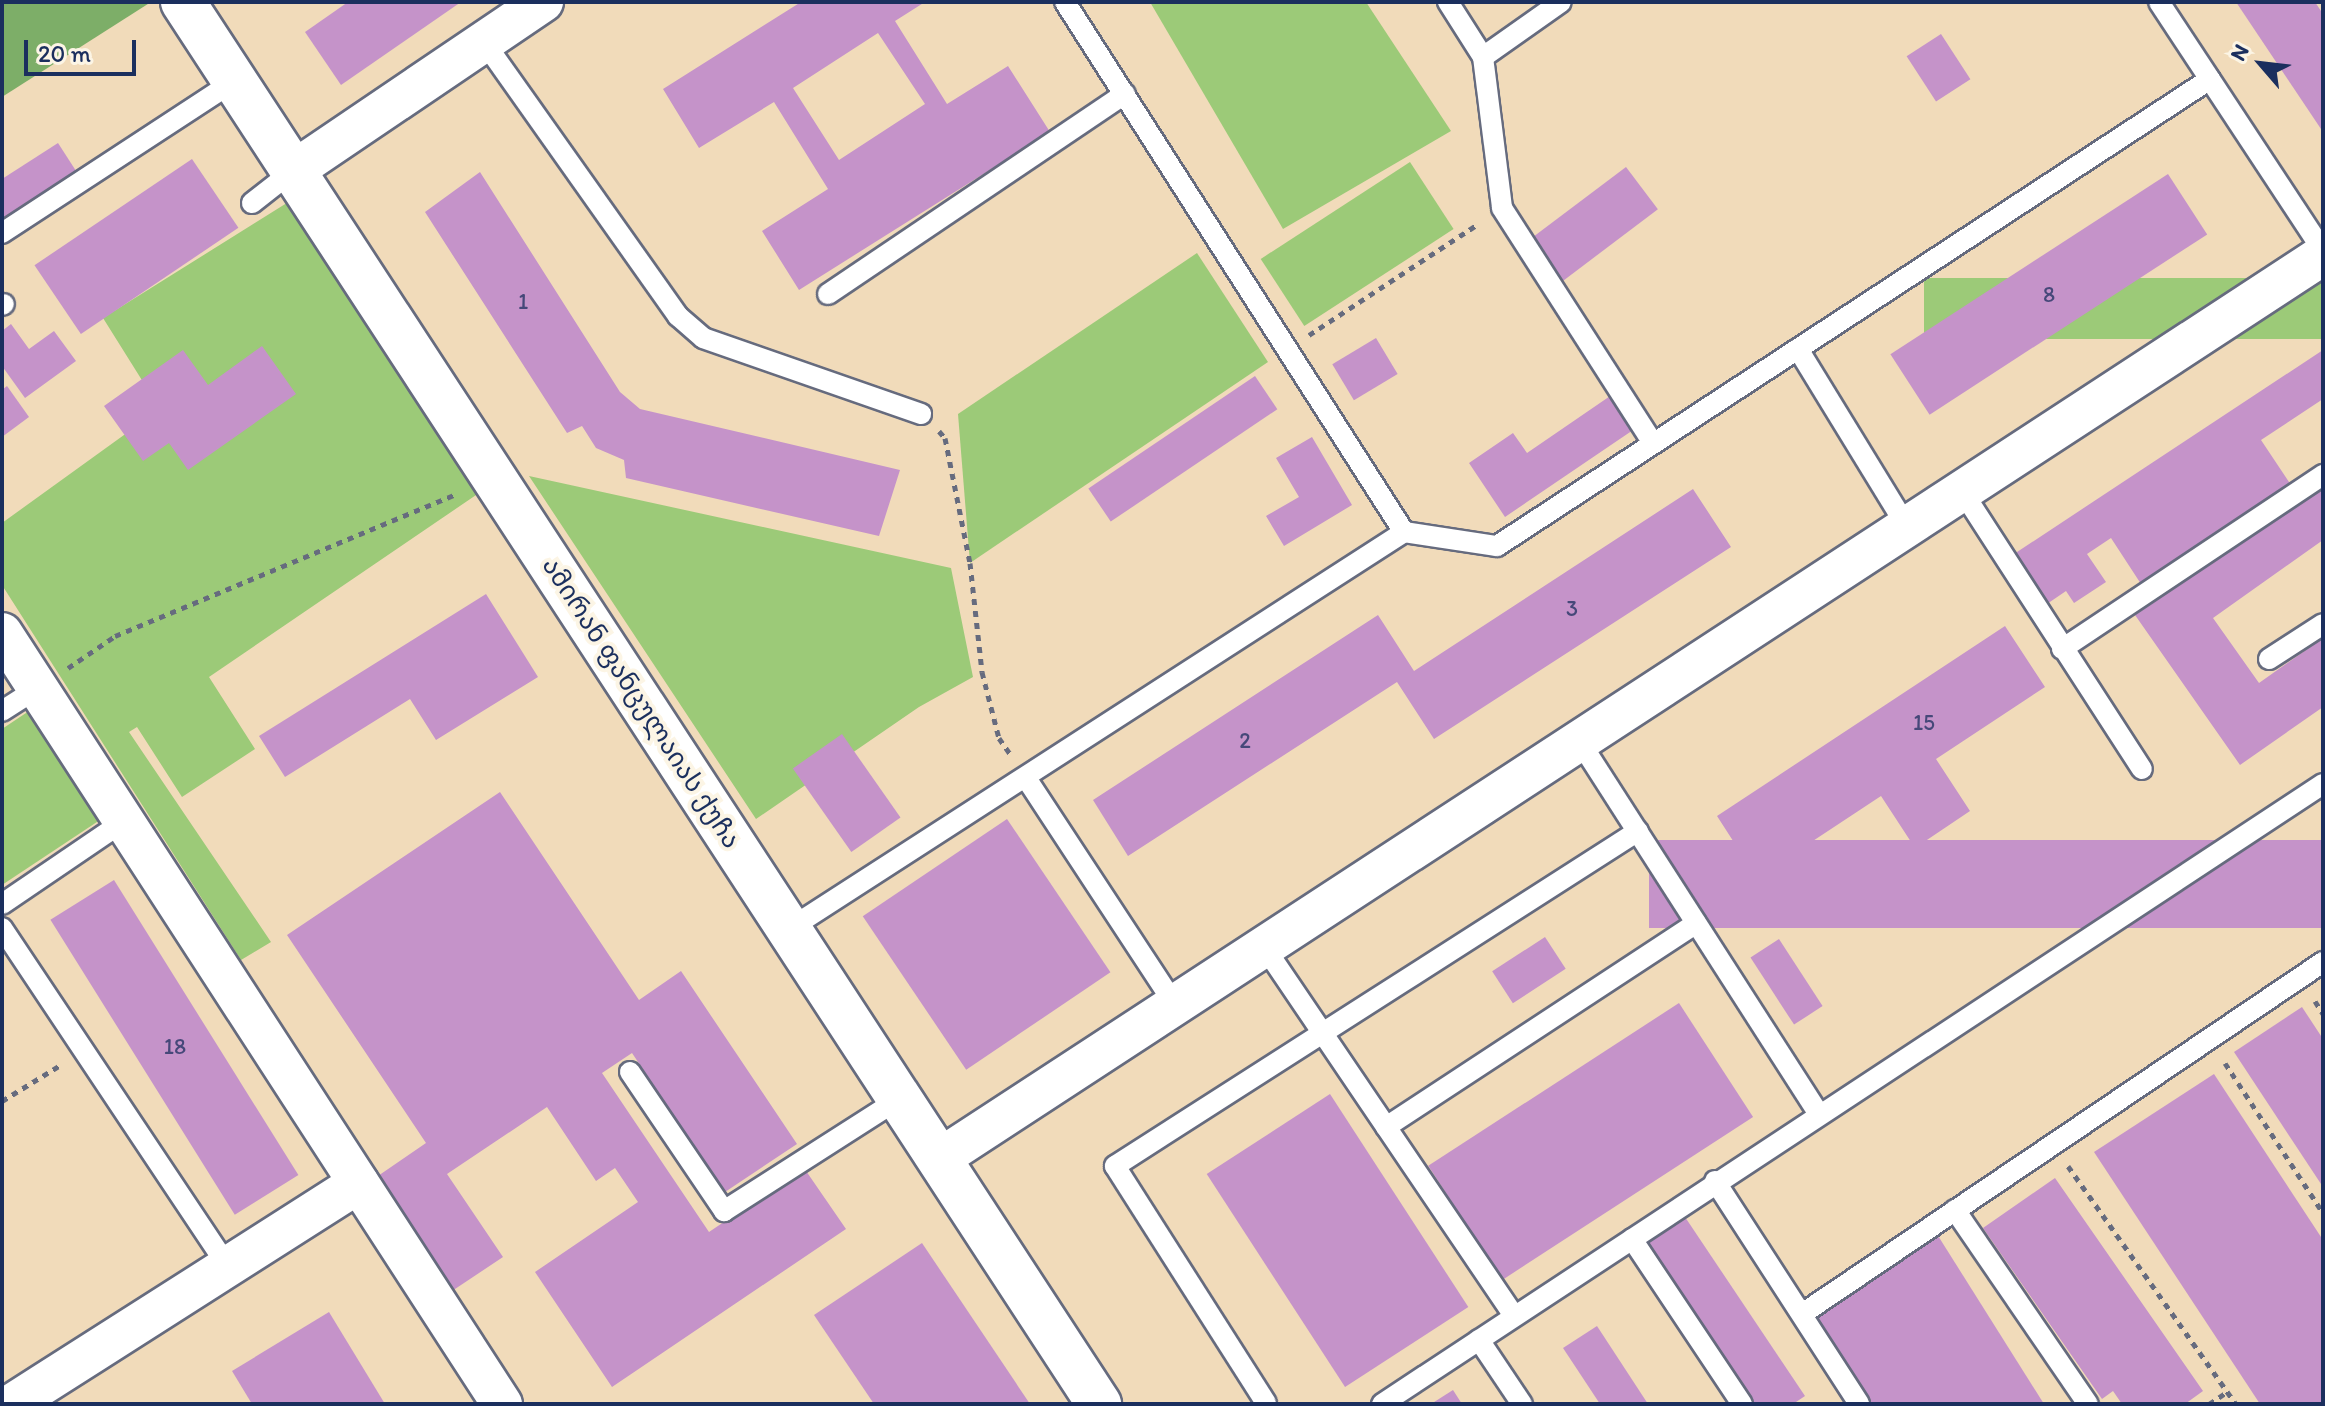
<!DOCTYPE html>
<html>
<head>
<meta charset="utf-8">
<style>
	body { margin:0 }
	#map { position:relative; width:2325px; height:1406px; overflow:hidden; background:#f1dbba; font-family:Itim,"Noto Sans Georgian",sans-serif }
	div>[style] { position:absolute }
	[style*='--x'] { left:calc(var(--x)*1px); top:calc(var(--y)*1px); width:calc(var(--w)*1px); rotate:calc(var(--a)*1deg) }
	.green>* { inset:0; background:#9cca78; transform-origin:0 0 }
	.forest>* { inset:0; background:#7dae68 }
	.building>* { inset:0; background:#c593c9; transform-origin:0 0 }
	.path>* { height:5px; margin-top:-2.5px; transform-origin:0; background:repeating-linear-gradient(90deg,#666b7e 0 6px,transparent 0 12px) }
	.roads { filter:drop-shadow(2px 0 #666b7e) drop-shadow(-2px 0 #666b7e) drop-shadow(0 2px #666b7e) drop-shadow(0 -2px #666b7e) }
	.service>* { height:20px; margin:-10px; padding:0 10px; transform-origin:10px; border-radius:10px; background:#fff }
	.minor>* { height:40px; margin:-20px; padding:0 20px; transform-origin:20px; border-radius:20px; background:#fff }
	.tertiary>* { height:44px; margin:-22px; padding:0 22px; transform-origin:22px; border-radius:22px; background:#fff }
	span { translate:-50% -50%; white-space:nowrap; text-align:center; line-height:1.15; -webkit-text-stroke:8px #fcf5e5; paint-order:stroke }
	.number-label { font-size:22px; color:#464879 }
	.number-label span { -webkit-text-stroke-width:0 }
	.street-label { font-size:26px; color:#1b2f5e }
	.frame { position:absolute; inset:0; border:4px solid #1b2f5e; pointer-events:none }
	.north { position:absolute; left:2221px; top:24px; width:80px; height:80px; -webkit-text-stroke:6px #fcf5e5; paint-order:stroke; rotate:298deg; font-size:22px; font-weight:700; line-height:32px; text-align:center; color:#1b2f5e }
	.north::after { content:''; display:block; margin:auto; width:28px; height:36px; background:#1b2f5e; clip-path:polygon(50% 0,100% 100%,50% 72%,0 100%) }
	.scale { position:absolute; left:24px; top:40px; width:112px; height:36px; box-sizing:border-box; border:4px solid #1b2f5e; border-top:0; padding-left:10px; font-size:24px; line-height:28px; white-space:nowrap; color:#1b2f5e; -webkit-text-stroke:6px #fcf5e5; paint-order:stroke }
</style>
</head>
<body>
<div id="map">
	<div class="green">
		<div style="clip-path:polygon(1150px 2px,1366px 2px,1451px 131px,1283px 229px)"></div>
		<div style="left:1410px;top:162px;width:80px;height:178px;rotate:57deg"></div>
		<div style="clip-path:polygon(290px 201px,479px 493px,209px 677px,255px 749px,182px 797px,137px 727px,129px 732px,271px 942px,241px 960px,2px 585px,2px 523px,160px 409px,103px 318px)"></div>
		<div style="clip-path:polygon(1197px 253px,1268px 362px,970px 563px,958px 414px)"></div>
		<div style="left:2323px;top:278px;width:61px;height:399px;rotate:90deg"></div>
		<div style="clip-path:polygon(529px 476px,951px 568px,973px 677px,919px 707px,756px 819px)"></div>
		<div style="clip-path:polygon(38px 705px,109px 814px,2px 885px,2px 729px)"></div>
	</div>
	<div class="forest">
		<div style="clip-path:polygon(2px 2px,151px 2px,2px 97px)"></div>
	</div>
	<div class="building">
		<div style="clip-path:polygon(348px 2px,461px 2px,341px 85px,305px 32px)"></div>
		<div style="clip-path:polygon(evenodd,801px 2px,925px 2px,895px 21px,947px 104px,1008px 66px,1050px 132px,799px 290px,762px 231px,828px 189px,774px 102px,699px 148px,663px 89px,801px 2px,878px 33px,925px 104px,839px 160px,793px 88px,878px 33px)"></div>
		<div style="clip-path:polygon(2236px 2px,2315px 2px,2323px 14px,2323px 132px)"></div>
		<div style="left:1941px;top:34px;width:54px;height:41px;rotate:57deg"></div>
		<div style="clip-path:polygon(58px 143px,78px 174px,2px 223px,2px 179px)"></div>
		<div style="left:192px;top:159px;width:83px;height:190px;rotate:56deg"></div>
		<div style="left:1626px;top:167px;width:53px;height:121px;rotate:53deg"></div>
		<div style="clip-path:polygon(480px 172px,620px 392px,640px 409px,900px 470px,879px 536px,626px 478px,624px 460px,596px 448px,582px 426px,567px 433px,425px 212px)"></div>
		<div style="left:2168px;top:174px;width:72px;height:331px;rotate:57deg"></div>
		<div style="clip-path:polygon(11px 324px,29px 349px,54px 331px,76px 361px,25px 398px,2px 366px,2px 331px)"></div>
		<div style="left:1376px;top:338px;width:42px;height:51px;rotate:59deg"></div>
		<div style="clip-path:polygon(262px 346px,296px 394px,188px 470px,169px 443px,143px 461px,104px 406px,183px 350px,208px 385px)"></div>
		<div style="clip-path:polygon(2323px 350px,2323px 399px,2261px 440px,2291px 485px,2141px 584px,2111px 538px,2087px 554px,2106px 582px,2074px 603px,2066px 591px,2044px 606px,2011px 556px)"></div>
		<div style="left:1255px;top:376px;width:40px;height:201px;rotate:56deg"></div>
		<div style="clip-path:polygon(7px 386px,29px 417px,2px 437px,2px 390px)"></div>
		<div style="clip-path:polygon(1616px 392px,1639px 426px,1505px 517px,1469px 463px,1513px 433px,1527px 453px)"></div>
		<div style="clip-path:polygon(1312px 437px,1352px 505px,1284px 546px,1266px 516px,1299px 497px,1276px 458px)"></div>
		<div style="clip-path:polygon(2323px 483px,2323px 540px,2213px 618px,2259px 683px,2323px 638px,2323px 707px,2240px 765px,2135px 615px)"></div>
		<div style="clip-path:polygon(1693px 489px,1731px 547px,1434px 739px,1397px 682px,1128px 856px,1093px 800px,1378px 615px,1414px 671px)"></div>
		<div style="clip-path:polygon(486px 594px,538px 677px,436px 740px,410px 699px,285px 777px,259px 736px)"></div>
		<div style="clip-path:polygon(2005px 626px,2045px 687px,1936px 759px,1970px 811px,1915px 848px,1881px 796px,1757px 878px,1717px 816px)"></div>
		<div style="left:842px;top:734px;width:102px;height:60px;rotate:55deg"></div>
		<div style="clip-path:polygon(500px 792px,639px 1000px,681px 971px,797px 1144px,725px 1192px,632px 1053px,602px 1073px,709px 1232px,804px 1168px,846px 1229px,612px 1387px,535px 1272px,638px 1202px,615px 1168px,596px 1181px,547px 1107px,447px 1174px,503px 1257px,452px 1291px,375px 1178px,426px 1143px,287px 935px)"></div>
		<div style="left:1007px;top:819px;width:185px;height:174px;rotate:56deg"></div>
		<div style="left:2323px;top:840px;width:88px;height:674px;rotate:90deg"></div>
		<div style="left:114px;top:880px;width:348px;height:75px;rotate:58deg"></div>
		<div style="left:1545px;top:937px;width:38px;height:63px;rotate:57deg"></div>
		<div style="left:1779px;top:939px;width:80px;height:34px;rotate:57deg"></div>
		<div style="left:1679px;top:1003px;width:136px;height:299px;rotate:57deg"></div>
		<div style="clip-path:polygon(2302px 1007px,2323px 1039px,2323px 1187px,2234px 1052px)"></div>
		<div style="clip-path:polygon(2214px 1074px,2323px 1240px,2323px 1404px,2260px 1404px,2094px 1152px)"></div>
		<div style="left:1330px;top:1094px;width:254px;height:147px;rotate:57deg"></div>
		<div style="clip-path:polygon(2055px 1178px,2203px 1391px,2185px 1404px,2122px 1404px,2113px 1391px,2102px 1399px,1983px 1228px)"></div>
		<div style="clip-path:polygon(1685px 1217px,1805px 1396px,1793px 1404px,1748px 1404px,1643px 1246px)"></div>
		<div style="clip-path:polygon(1935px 1231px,2044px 1404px,1872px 1404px,1812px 1309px)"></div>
		<div style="clip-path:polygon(922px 1243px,1030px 1404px,874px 1404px,814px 1315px)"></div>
		<div style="clip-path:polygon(329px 1312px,385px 1404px,252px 1404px,232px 1371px)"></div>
		<div style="clip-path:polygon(1597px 1326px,1648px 1404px,1600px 1404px,1563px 1348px)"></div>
		<div style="clip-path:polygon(1453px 1390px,1462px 1404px,1431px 1404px)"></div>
	</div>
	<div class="path">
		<div style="--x:1309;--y:335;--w:202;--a:-33.3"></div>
		<div style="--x:939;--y:431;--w:9;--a:49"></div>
		<div style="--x:945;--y:438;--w:127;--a:78.7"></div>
		<div style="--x:970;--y:563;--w:110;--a:83.7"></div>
		<div style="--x:982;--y:672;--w:68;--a:75.6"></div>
		<div style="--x:999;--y:738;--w:19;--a:55"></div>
		<div style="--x:68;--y:668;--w:57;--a:-34.2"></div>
		<div style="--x:115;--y:636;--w:369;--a:-22.6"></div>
		<div style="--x:2315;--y:1001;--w:15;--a:58"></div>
		<div style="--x:2225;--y:1063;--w:179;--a:56.8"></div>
		<div style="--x:2;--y:1101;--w:67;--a:-31.6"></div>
		<div style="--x:2068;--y:1166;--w:291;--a:54.8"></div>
		<div style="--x:2209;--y:1404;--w:22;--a:-34"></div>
	</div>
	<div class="roads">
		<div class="service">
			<div style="--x:1065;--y:2;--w:629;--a:57.4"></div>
			<div style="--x:1448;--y:2;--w:65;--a:57.5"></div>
			<div style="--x:1483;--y:57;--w:95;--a:-35.2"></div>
			<div style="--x:2159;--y:2;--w:298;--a:56.6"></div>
			<div style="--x:484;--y:42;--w:336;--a:54.7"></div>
			<div style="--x:678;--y:316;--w:33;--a:41"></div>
			<div style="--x:703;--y:338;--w:231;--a:19.2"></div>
			<div style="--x:1483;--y:57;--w:152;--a:82.8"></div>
			<div style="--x:1502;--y:208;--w:279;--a:57.3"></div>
			<div style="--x:252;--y:203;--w:52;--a:-38"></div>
			<div style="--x:2;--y:233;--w:277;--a:-33.2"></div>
			<div style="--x:828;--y:294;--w:358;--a:-34"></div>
			<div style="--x:2;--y:305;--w:2;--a:-27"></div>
			<div style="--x:1798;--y:349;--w:209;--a:58.5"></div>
			<div style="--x:1962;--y:491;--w:331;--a:57.1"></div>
			<div style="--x:2062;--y:649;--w:314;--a:-33.7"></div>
			<div style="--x:2269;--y:659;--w:64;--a:-32.9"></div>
			<div style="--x:2;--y:711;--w:43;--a:-32.6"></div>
			<div style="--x:1580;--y:742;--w:441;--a:57.3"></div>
			<div style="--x:1026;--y:778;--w:273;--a:56.7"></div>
			<div style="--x:2;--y:904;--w:148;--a:-34.2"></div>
			<div style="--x:2;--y:928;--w:406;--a:56.3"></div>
			<div style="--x:789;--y:929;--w:732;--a:-32.84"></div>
			<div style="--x:1404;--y:532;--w:94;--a:8.6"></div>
			<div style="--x:1497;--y:546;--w:852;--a:-33.22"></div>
			<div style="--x:1265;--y:948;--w:444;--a:55.9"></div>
			<div style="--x:630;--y:1072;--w:168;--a:55.9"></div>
			<div style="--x:724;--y:1211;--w:208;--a:-32.6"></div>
			<div style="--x:1386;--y:1127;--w:371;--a:-33.3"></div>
			<div style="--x:1715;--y:1181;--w:265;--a:57.1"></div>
			<div style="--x:1955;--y:1210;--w:235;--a:55.6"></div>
			<div style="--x:1632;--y:1239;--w:198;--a:56.3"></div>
			<div style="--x:1802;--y:1314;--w:629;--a:-34.04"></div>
			<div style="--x:1479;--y:1340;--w:77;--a:56.1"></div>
			<div style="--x:1266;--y:1403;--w:281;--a:-122.5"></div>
			<div style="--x:1115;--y:1166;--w:621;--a:-32.64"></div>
			<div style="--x:1382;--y:1404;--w:1127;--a:-33.38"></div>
		</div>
		<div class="minor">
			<div style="--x:293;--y:171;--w:302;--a:-34.1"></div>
			<div style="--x:2;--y:633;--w:919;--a:57.04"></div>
			<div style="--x:939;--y:1159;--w:1653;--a:-33.15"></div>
			<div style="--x:12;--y:1404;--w:411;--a:-32.5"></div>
		</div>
		<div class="tertiary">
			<div style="--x:183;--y:2;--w:1675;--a:56.84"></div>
		</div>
	</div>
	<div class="number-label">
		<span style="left:2049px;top:295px">8</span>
		<span style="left:523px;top:302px">1</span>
		<span style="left:1572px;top:609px">3</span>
		<span style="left:1924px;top:723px">15</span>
		<span style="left:1245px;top:741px">2</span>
		<span style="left:175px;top:1047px">18</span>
	</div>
	<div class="street-label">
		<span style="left:641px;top:703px;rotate:57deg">ამირან ფანცულაიას ქუჩა</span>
	</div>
	<div class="frame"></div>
	<div class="north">N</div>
	<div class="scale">20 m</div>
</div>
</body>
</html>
